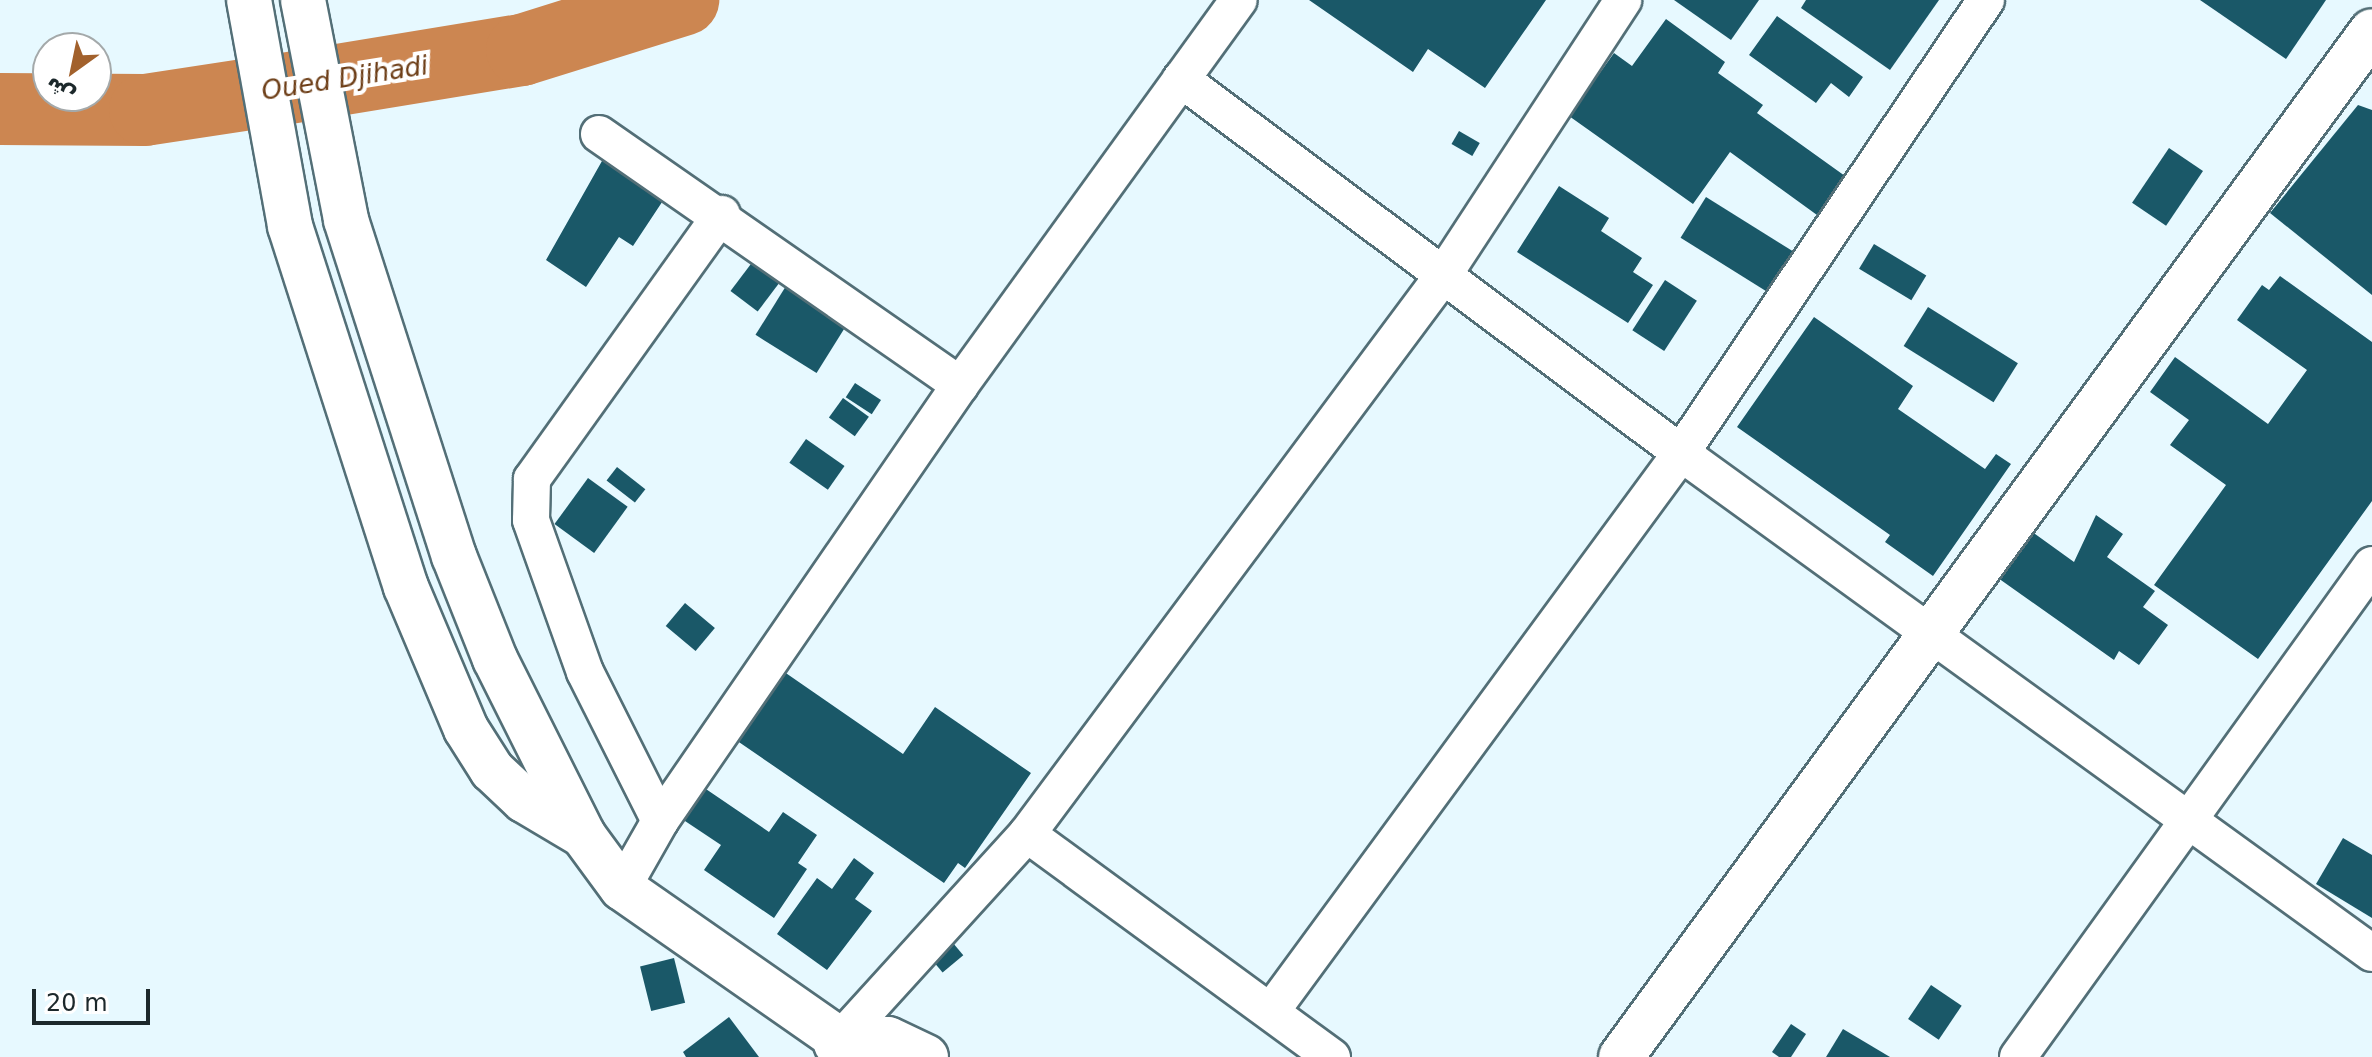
<!DOCTYPE html>
<html>
<head>
<meta charset="utf-8">
<style>
	body { margin:0 }
	#map { position:relative; width:2372px; height:1057px; overflow:hidden; background:#e7f9ff; font-family:"DejaVu Sans",Vazirmatn,sans-serif }
	div>[style] { position:absolute }
	[style*='--x'] { left:calc(var(--x)*1px); top:calc(var(--y)*1px); width:calc(var(--w)*1px); rotate:calc(var(--a)*1deg) }
	.river>* { height:72px; margin:-36px; padding:0 36px; transform-origin:36px; border-radius:36px; background:#cc8651 }
	.building>* { inset:0; background:#1a5868; transform-origin:0 0 }
	.roads { filter:drop-shadow(2px 0 #536f77) drop-shadow(-2px 0 #536f77) drop-shadow(0 2px #536f77) drop-shadow(0 -2px #536f77) }
	.minor>* { height:36px; margin:-18px; padding:0 18px; transform-origin:18px; border-radius:18px; background:#fff }
	.tertiary>* { height:44px; margin:-22px; padding:0 22px; transform-origin:22px; border-radius:22px; background:#fff }
	span { translate:-50% -50%; white-space:nowrap; text-align:center; line-height:1.15; -webkit-text-stroke:8px #fff; paint-order:stroke }
	.water-label { font-size:26px; color:#6d3e17; font-style:italic }
	.north { position:absolute; left:32px; top:32px; width:80px; height:80px; box-sizing:border-box; background:#fff; border:2px solid #a4a9aa; border-radius:50%; rotate:213deg; font-size:22px; font-weight:700; line-height:32px; text-align:center; color:#1c282b }
	.north::after { content:''; display:block; margin:auto; width:28px; height:36px; background:#a2612c; clip-path:polygon(50% 0,100% 100%,50% 72%,0 100%) }
	.scale { position:absolute; left:32px; top:989px; width:118px; height:36px; box-sizing:border-box; border:4px solid #1c282b; border-top:0; padding-left:10px; font-size:24px; line-height:28px; white-space:nowrap; color:#1c282b; -webkit-text-stroke:6px #fff; paint-order:stroke }
</style>
</head>
<body>
<div id="map">
	<div class="river">
		<div style="--x:0;--y:109;--w:145;--a:0.4"></div>
		<div style="--x:145;--y:110;--w:134;--a:-8.6"></div>
		<div style="--x:277;--y:90;--w:248;--a:-9.3"></div>
		<div style="--x:522;--y:50;--w:169;--a:-17.3"></div>
	</div>
	<div class="building">
		<div style="clip-path:polygon(1309px 0,1546px 0,1485px 88px,1428px 49px,1413px 72px)"></div>
		<div style="clip-path:polygon(1674px 0,1759px 0,1731px 40px)"></div>
		<div style="clip-path:polygon(1806px 0,1939px 0,1890px 70px,1801px 8px)"></div>
		<div style="clip-path:polygon(2200px 0,2326px 0,2286px 59px)"></div>
		<div style="clip-path:polygon(1777px 16px,1863px 77px,1849px 97px,1831px 83px,1816px 103px,1749px 55px)"></div>
		<div style="clip-path:polygon(1666px 19px,1725px 62px,1718px 73px,1763px 105px,1757px 113px,1845px 176px,1817px 215px,1730px 152px,1693px 204px,1569px 116px,1614px 53px,1632px 66px)"></div>
		<div style="clip-path:polygon(2358px 105px,2372px 110px,2372px 295px,2270px 213px)"></div>
		<div style="left:1459px;top:131px;width:24px;height:15px;rotate:30deg"></div>
		<div style="clip-path:polygon(615px 138px,674px 184px,633px 246px,619px 237px,586px 287px,546px 260px)"></div>
		<div style="left:2169px;top:148px;width:41px;height:66px;rotate:34deg"></div>
		<div style="clip-path:polygon(1559px 186px,1609px 218px,1601px 231px,1642px 258px,1633px 272px,1653px 285px,1628px 323px,1517px 252px)"></div>
		<div style="left:1706px;top:197px;width:102px;height:48px;rotate:32deg"></div>
		<div style="left:766px;top:244px;width:34px;height:59px;rotate:37deg"></div>
		<div style="left:1874px;top:244px;width:61px;height:29px;rotate:31deg"></div>
		<div style="clip-path:polygon(2280px 276px,2372px 342px,2372px 501px,2258px 659px,2154px 585px,2226px 485px,2170px 445px,2189px 420px,2150px 392px,2175px 357px,2268px 424px,2307px 370px,2237px 320px,2262px 285px,2269px 290px)"></div>
		<div style="left:791px;top:278px;width:72px;height:67px;rotate:32deg"></div>
		<div style="left:1665px;top:280px;width:38px;height:60px;rotate:33deg"></div>
		<div style="left:1928px;top:307px;width:106px;height:46px;rotate:32deg"></div>
		<div style="clip-path:polygon(1814px 317px,1913px 386px,1898px 409px,1985px 469px,1996px 454px,2011px 464px,1933px 576px,1885px 542px,1890px 535px,1737px 427px)"></div>
		<div style="left:855px;top:383px;width:31px;height:17px;rotate:33deg"></div>
		<div style="left:843px;top:398px;width:32px;height:24px;rotate:36deg"></div>
		<div style="left:806px;top:439px;width:47px;height:29px;rotate:35deg"></div>
		<div style="left:617px;top:467px;width:36px;height:17px;rotate:38deg"></div>
		<div style="left:588px;top:478px;width:49px;height:57px;rotate:36deg"></div>
		<div style="clip-path:polygon(2096px 515px,2123px 534px,2107px 557px,2155px 591px,2143px 607px,2168px 625px,2139px 665px,2119px 651px,2114px 660px,1998px 578px,2031px 531px,2074px 562px)"></div>
		<div style="left:685px;top:603px;width:39px;height:30px;rotate:40deg"></div>
		<div style="clip-path:polygon(780px 669px,903px 754px,935px 707px,1031px 773px,965px 868px,958px 863px,944px 883px,733px 738px)"></div>
		<div style="clip-path:polygon(700px 785px,769px 832px,783px 812px,817px 835px,798px 863px,807px 869px,774px 918px,704px 870px,721px 845px,679px 817px)"></div>
		<div style="clip-path:polygon(2343px 838px,2372px 855px,2372px 918px,2316px 884px)"></div>
		<div style="clip-path:polygon(854px 858px,874px 873px,855px 899px,872px 911px,827px 970px,777px 934px,817px 878px,832px 889px)"></div>
		<div style="left:953px;top:943px;width:16px;height:27px;rotate:50deg"></div>
		<div style="left:674px;top:958px;width:46px;height:35px;rotate:76deg"></div>
		<div style="left:1931px;top:985px;width:37px;height:41px;rotate:34deg"></div>
		<div style="clip-path:polygon(729px 1017px,759px 1057px,686px 1057px,683px 1052px)"></div>
		<div style="clip-path:polygon(1791px 1024px,1806px 1034px,1791px 1057px,1779px 1057px,1772px 1052px)"></div>
		<div style="clip-path:polygon(1843px 1029px,1890px 1057px,1826px 1057px)"></div>
	</div>
	<div class="roads">
		<div class="minor">
			<div style="--x:1181;--y:79;--w:624;--a:36.8"></div>
			<div style="--x:1681;--y:453;--w:853;--a:35.89"></div>
			<div style="--x:599;--y:134;--w:440;--a:34.8"></div>
			<div style="--x:660;--y:821;--w:529;--a:-55.47"></div>
			<div style="--x:960;--y:385;--w:475;--a:-54.1"></div>
			<div style="--x:1027;--y:834;--w:378;--a:36.2"></div>
			<div style="--x:622;--y:888;--w:77;--a:-60.4"></div>
			<div style="--x:660;--y:821;--w:167;--a:-116.7"></div>
			<div style="--x:585;--y:672;--w:161;--a:-109.6"></div>
			<div style="--x:531;--y:520;--w:41;--a:-88.6"></div>
			<div style="--x:532;--y:479;--w:326;--a:-54.4"></div>
			<div style="--x:1272;--y:1010;--w:691;--a:-53.71"></div>
			<div style="--x:1681;--y:453;--w:546;--a:-56.05"></div>
			<div style="--x:836;--y:1044;--w:284;--a:-47.7"></div>
			<div style="--x:1027;--y:834;--w:695;--a:-53.31"></div>
			<div style="--x:1442;--y:277;--w:331;--a:-56.8"></div>
			<div style="--x:2018;--y:1057;--w:606;--a:-54.26"></div>
		</div>
		<div class="tertiary">
			<div style="--x:249;--y:0;--w:230;--a:79.7"></div>
			<div style="--x:290;--y:226;--w:379;--a:72.2"></div>
			<div style="--x:406;--y:587;--w:154;--a:67.1"></div>
			<div style="--x:466;--y:729;--w:49;--a:57.6"></div>
			<div style="--x:492;--y:770;--w:44;--a:43.2"></div>
			<div style="--x:524;--y:800;--w:69;--a:30.7"></div>
			<div style="--x:303;--y:0;--w:224;--a:78.9"></div>
			<div style="--x:346;--y:220;--w:353;--a:72.2"></div>
			<div style="--x:454;--y:556;--w:111;--a:68.3"></div>
			<div style="--x:495;--y:659;--w:197;--a:63.4"></div>
			<div style="--x:583;--y:835;--w:66;--a:53.7"></div>
			<div style="--x:622;--y:888;--w:295;--a:34.9"></div>
			<div style="--x:836;--y:1044;--w:52;--a:-5.5"></div>
			<div style="--x:888;--y:1039;--w:42;--a:25.3"></div>
			<div style="--x:1621;--y:1057;--w:1271;--a:-53.8"></div>
		</div>
	</div>
	<div class="water-label">
		<span style="left:345px;top:79px;rotate:-9deg">Oued Djihadi</span>
	</div>
	<div class="north">ش</div>
	<div class="scale">20 m</div>
</div>
</body>
</html>
